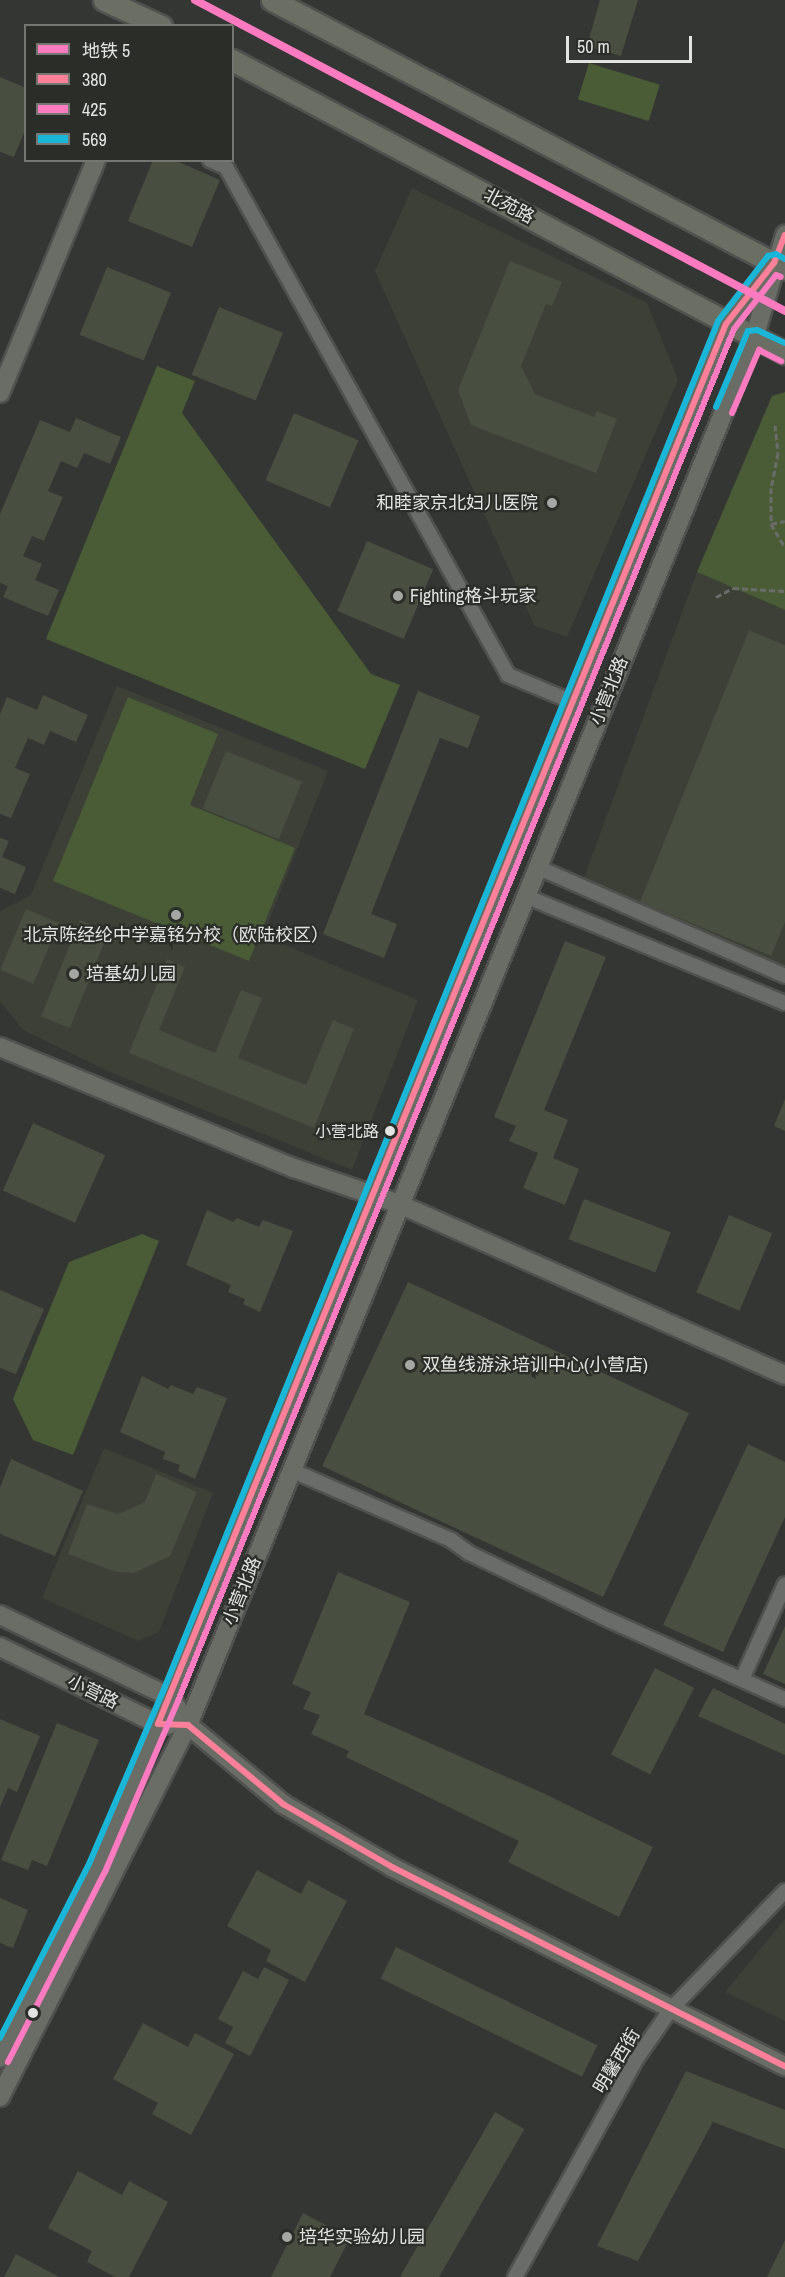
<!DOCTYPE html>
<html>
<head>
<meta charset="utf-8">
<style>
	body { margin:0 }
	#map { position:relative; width:785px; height:2277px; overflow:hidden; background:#343633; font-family:"Archivo Narrow","Noto Sans SC",sans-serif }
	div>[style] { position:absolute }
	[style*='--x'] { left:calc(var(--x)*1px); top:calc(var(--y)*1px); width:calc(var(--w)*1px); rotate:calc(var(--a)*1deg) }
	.built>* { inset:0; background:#3c4036 }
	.green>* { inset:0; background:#4a5c35; transform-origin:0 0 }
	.building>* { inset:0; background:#484e40; transform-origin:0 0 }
	.path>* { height:3px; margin-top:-1.5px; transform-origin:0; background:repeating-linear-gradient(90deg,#6a6c69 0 6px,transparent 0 9px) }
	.roads { filter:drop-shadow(2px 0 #50514f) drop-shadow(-2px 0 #50514f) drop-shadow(0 2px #50514f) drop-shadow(0 -2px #50514f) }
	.street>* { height:14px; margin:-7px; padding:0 7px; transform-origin:7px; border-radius:7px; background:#6a6c69 }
	.secondary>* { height:18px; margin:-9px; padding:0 9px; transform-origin:9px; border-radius:9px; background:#6a6c66 }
	.primary>* { height:21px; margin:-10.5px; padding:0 10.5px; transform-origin:10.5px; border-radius:10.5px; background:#6a6e63 }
	.bus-1>* { height:6px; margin:-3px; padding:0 3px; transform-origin:3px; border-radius:3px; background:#ff8098 }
	.bus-2>* { height:6px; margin:-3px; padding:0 3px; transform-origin:3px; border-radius:3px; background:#fe7ac1 }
	.bus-3>* { height:6px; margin:-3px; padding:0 3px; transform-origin:3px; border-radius:3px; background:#1ab6d8 }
	.metro-1>* { height:8px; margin:-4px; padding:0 4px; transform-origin:4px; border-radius:4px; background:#fb7ac0 }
	.dots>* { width:16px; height:16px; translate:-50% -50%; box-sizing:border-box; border:3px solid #2a2d28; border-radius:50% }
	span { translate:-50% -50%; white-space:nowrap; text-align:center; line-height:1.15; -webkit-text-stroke:4.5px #2a2d28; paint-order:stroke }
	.bus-label { font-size:16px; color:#e2e4e1 }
	.right { translate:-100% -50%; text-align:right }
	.street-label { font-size:18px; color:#e2e4e1 }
	.poi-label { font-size:18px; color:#e2e4e1 }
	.left { translate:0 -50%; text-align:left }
	.legend { position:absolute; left:24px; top:24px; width:210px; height:138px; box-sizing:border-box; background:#2a2d28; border:2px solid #747672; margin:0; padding:8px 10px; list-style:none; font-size:18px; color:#e2e4e1 }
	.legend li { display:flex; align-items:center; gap:12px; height:30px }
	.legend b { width:30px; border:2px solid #747672 }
	.scale { position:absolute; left:566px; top:36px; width:126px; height:27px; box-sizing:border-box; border:3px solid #e2e4e1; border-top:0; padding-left:8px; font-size:18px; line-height:21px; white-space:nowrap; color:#e2e4e1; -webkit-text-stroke:4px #2a2d28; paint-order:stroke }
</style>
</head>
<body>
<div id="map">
	<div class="built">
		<div style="clip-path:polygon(412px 188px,647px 303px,678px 380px,567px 637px,534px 625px,375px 271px)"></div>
		<div style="clip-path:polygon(697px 572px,785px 610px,785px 974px,579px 891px)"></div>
		<div style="clip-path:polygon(117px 686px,328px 771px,263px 936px,418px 1000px,352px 1170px,108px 1071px,23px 1030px,0 1001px,0 911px,31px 895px)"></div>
		<div style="clip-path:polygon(104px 1448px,213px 1493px,159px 1632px,138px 1641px,42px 1598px)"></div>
		<div style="clip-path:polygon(785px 1919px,785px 2021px,725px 1992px)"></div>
	</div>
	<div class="green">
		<div style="left:589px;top:63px;width:74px;height:38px;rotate:17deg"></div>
		<div style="clip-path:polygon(157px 366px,195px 381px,182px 413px,371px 674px,400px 685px,365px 769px,46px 639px)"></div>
		<div style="clip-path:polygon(785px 392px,785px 610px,697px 572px,772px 396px)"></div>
		<div style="clip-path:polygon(128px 697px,218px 734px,190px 805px,295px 848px,249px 961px,53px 881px)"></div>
		<div style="clip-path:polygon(142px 1234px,159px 1241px,73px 1455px,33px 1440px,13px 1399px,69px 1262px)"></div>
	</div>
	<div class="building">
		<div style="clip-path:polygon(600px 0,638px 0,621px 56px,587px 46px)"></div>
		<div style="clip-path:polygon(0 77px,26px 88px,26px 128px,14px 157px,0 152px)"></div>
		<div style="clip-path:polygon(153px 160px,174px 160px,220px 180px,192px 247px,128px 221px)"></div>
		<div style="clip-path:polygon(510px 261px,562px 282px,552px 306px,546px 304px,521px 366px,535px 394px,594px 417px,597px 411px,617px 419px,596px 473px,471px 425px,458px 390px)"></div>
		<div style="left:107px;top:267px;width:69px;height:73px;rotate:22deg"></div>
		<div style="left:219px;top:307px;width:69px;height:73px;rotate:22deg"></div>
		<div style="left:294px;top:413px;width:70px;height:73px;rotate:23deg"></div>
		<div style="clip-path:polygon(76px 418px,121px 437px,110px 464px,84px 453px,77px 468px,61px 461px,48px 491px,63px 497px,44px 541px,32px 536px,23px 556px,42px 564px,35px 580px,59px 590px,48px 616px,3px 597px,8px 586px,0 583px,0 514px,40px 420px,70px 432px)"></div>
		<div style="left:367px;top:541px;width:72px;height:76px;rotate:23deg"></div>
		<div style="clip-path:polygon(749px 630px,785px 645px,785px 922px,771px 956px,640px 902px)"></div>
		<div style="clip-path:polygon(418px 691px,480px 716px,468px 748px,440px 738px,371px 914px,397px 924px,384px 958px,323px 934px)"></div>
		<div style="clip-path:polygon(43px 695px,88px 715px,76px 742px,50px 731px,44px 745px,28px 738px,15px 768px,30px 774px,11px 818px,0 814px,0 714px,7px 697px,37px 710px)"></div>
		<div style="left:226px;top:751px;width:82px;height:62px;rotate:22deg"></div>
		<div style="clip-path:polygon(0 838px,9px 841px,2px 857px,26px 867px,15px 894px,0 888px)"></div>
		<div style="left:26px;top:909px;width:36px;height:66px;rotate:23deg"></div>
		<div style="left:80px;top:920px;width:31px;height:104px;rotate:22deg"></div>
		<div style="clip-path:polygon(565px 941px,606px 957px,544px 1110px,568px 1120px,553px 1158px,579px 1169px,565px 1205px,523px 1188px,538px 1153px,509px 1141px,516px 1126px,494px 1117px)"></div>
		<div style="clip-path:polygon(167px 959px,185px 967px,159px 1030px,215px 1053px,241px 990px,262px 998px,238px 1058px,306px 1085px,333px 1020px,354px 1029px,314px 1128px,129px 1053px)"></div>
		<div style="clip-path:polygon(785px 1099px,785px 1131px,774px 1126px)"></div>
		<div style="left:33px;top:1123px;width:79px;height:74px;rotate:24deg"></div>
		<div style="left:584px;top:1199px;width:93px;height:43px;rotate:21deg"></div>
		<div style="clip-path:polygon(207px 1210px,233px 1222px,237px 1218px,259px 1227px,263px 1220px,293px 1231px,260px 1312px,243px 1304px,245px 1299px,228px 1292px,231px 1285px,186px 1265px)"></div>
		<div style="left:729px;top:1215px;width:47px;height:84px;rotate:23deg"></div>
		<div style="left:408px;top:1282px;width:310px;height:203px;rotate:25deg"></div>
		<div style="clip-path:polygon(0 1290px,44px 1309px,16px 1374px,0 1368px)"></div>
		<div style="clip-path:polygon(142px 1376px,168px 1389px,171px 1385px,193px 1394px,197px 1387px,227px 1398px,195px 1479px,178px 1471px,180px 1465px,163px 1459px,165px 1452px,120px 1432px)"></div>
		<div style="clip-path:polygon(748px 1444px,785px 1462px,785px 1517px,723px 1652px,663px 1625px)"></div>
		<div style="clip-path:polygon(11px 1459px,83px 1491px,55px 1556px,0 1534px,0 1488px)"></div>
		<div style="clip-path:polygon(156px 1474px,197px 1492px,170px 1556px,134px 1573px,116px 1572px,68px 1554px,87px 1504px,118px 1514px,145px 1502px)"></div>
		<div style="clip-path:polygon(338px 1572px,410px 1602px,364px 1714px,543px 1793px,653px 1847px,619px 1917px,508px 1862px,519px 1841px,346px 1757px,349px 1751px,311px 1734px,320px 1715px,303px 1709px,311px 1692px,292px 1684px)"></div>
		<div style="clip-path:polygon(785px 1626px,785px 1684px,763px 1674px)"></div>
		<div style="left:655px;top:1668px;width:44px;height:97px;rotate:27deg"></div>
		<div style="clip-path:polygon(713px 1688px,785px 1724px,785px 1755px,698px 1716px)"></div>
		<div style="clip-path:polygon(0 1719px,40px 1736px,17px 1792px,8px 1788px,0 1807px)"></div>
		<div style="clip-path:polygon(57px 1723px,99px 1740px,47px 1866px,32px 1860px,28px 1870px,1px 1860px)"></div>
		<div style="clip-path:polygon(257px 1870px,301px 1894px,308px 1880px,347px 1901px,305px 1982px,266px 1961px,271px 1950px,227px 1926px)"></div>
		<div style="clip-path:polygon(0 1898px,28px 1910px,13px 1948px,0 1943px)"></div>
		<div style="left:396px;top:1947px;width:224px;height:35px;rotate:26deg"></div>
		<div style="clip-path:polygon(264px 1967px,289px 1980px,250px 2056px,225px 2043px,233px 2027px,218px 2019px,243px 1971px,258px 1979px)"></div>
		<div style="clip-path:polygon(143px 2023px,188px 2047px,195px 2033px,234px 2054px,191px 2135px,152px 2114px,158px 2103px,113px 2079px)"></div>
		<div style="clip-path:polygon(686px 2071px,785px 2110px,785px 2149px,713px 2122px,638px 2261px,597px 2246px)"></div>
		<div style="left:495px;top:2112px;width:34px;height:189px;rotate:30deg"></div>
		<div style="clip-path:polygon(78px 2171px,122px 2195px,129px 2181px,168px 2202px,129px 2277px,115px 2277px,87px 2262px,92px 2251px,48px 2228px)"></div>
		<div style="clip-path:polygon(303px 2213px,350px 2238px,330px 2277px,271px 2277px)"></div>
		<div style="clip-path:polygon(785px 2240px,785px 2277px,767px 2277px)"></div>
		<div style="clip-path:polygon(16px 2254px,59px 2277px,4px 2277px)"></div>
	</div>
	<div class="path">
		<div style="--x:775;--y:425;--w:28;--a:84"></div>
		<div style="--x:778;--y:453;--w:36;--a:101"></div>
		<div style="--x:771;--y:488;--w:36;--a:90"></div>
		<div style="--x:771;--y:524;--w:27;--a:59"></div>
		<div style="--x:771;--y:524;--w:14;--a:-12"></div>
		<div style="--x:716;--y:597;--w:19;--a:-28"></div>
		<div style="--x:733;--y:588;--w:52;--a:3.3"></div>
	</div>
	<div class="roads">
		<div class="street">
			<div style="--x:210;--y:160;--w:17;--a:24"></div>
			<div style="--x:226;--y:167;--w:581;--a:60.96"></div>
			<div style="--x:508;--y:675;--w:70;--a:22.6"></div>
			<div style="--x:537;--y:867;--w:271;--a:23.7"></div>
			<div style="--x:525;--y:896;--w:281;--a:22.4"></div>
			<div style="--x:291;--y:1470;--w:175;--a:23.6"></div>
			<div style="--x:451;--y:1540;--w:22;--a:36"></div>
			<div style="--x:469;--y:1553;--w:155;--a:25.6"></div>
			<div style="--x:609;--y:1620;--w:193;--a:24.2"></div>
			<div style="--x:742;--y:1679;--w:104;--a:-65.6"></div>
			<div style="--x:515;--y:2277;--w:251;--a:-60.9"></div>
			<div style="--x:637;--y:2058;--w:60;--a:-55.2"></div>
			<div style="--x:671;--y:2009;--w:164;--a:-46"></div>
		</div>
		<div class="secondary">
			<div style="--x:0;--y:393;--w:252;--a:-67.6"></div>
			<div style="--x:0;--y:1047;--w:318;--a:22.4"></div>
			<div style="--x:294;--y:1168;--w:111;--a:18.9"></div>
			<div style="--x:399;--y:1204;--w:422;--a:23.9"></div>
			<div style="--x:0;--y:1615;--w:189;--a:25.8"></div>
			<div style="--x:0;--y:1647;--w:176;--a:26"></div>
			<div style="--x:158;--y:1724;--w:10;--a:6"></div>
			<div style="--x:170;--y:1697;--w:33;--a:57"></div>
			<div style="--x:188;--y:1725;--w:124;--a:39.7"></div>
			<div style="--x:283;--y:1804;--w:126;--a:30"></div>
			<div style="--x:392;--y:1867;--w:441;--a:26.9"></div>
			<div style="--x:0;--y:2058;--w:213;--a:-63"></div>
			<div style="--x:97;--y:1868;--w:186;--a:-66.9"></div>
			<div style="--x:170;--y:1697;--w:1481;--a:-67.95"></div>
			<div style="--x:726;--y:324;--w:70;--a:-52"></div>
			<div style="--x:0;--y:2097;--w:417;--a:-63.2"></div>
			<div style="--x:188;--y:1725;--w:1498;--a:-67.8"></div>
			<div style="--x:754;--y:338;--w:108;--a:-73.2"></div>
		</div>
		<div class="primary">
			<div style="--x:104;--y:0;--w:63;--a:24.5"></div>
			<div style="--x:272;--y:0;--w:579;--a:27.67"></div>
			<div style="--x:232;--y:60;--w:626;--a:27.92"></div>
		</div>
	</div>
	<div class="bus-1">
		<div style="--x:188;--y:1725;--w:30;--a:-178"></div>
		<div style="--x:158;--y:1724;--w:1511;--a:-67.92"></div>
		<div style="--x:726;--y:324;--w:78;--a:-51.8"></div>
		<div style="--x:774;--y:263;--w:30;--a:-69"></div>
		<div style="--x:188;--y:1725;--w:124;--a:39.7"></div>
		<div style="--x:283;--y:1804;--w:126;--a:30"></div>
		<div style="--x:392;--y:1867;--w:441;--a:26.9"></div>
	</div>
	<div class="bus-2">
		<div style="--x:732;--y:413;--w:69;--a:-66.8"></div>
		<div style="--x:759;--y:350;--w:25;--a:27"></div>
		<div style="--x:8;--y:2062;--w:213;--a:-63"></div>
		<div style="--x:105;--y:1872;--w:186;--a:-66.9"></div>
		<div style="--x:178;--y:1701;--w:1480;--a:-67.94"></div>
		<div style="--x:734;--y:329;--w:68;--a:-52.1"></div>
		<div style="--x:776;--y:275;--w:5;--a:22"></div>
	</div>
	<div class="bus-3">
		<div style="--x:716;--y:407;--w:82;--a:-67.2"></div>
		<div style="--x:748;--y:331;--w:9;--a:-6"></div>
		<div style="--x:757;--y:330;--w:31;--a:25"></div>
		<div style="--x:0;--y:2038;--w:195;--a:-62.9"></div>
		<div style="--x:89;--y:1864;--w:185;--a:-66.8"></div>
		<div style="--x:162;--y:1694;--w:1481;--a:-67.95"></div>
		<div style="--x:718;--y:321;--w:82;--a:-52.4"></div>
		<div style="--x:768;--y:256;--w:8;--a:-14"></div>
		<div style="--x:776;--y:254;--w:10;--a:29"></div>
	</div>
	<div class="metro-1">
		<div style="--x:195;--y:0;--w:667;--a:27.79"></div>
	</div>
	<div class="dots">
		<div style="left:552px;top:503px;background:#a5a7a4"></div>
		<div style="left:398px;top:596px;background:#a5a7a4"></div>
		<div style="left:176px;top:915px;background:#a5a7a4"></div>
		<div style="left:74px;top:974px;background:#a5a7a4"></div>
		<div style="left:390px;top:1131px;background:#e2e4e1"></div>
		<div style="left:410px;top:1365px;background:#a5a7a4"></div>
		<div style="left:33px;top:2013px;background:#e2e4e1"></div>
		<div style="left:287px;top:2237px;background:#a5a7a4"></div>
	</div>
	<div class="bus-label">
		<span class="right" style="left:379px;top:1131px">小营北路</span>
	</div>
	<div class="street-label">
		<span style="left:509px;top:206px;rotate:28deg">北苑路</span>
		<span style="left:609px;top:691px;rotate:-68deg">小营北路</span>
		<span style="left:242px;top:1591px;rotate:-68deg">小营北路</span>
		<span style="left:93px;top:1692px;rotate:26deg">小营路</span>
		<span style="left:617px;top:2061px;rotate:-59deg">明馨西街</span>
	</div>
	<div class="poi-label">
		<span class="right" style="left:538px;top:503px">和睦家京北妇儿医院</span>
		<span class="left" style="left:410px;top:596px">Fighting格斗玩家</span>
		<span style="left:176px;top:935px">北京陈经纶中学嘉铭分校（欧陆校区）</span>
		<span class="left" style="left:86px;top:974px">培基幼儿园</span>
		<span class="left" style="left:422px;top:1365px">双鱼线游泳培训中心(小营店)</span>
		<span class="left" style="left:299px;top:2237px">培华实验幼儿园</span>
	</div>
	<ul class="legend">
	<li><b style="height:8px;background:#fb7ac0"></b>地铁 5</li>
	<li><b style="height:8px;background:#ff8098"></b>380</li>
	<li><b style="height:8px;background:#fe7ac1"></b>425</li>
	<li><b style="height:8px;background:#1ab6d8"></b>569</li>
	</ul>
	<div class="scale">50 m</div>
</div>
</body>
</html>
